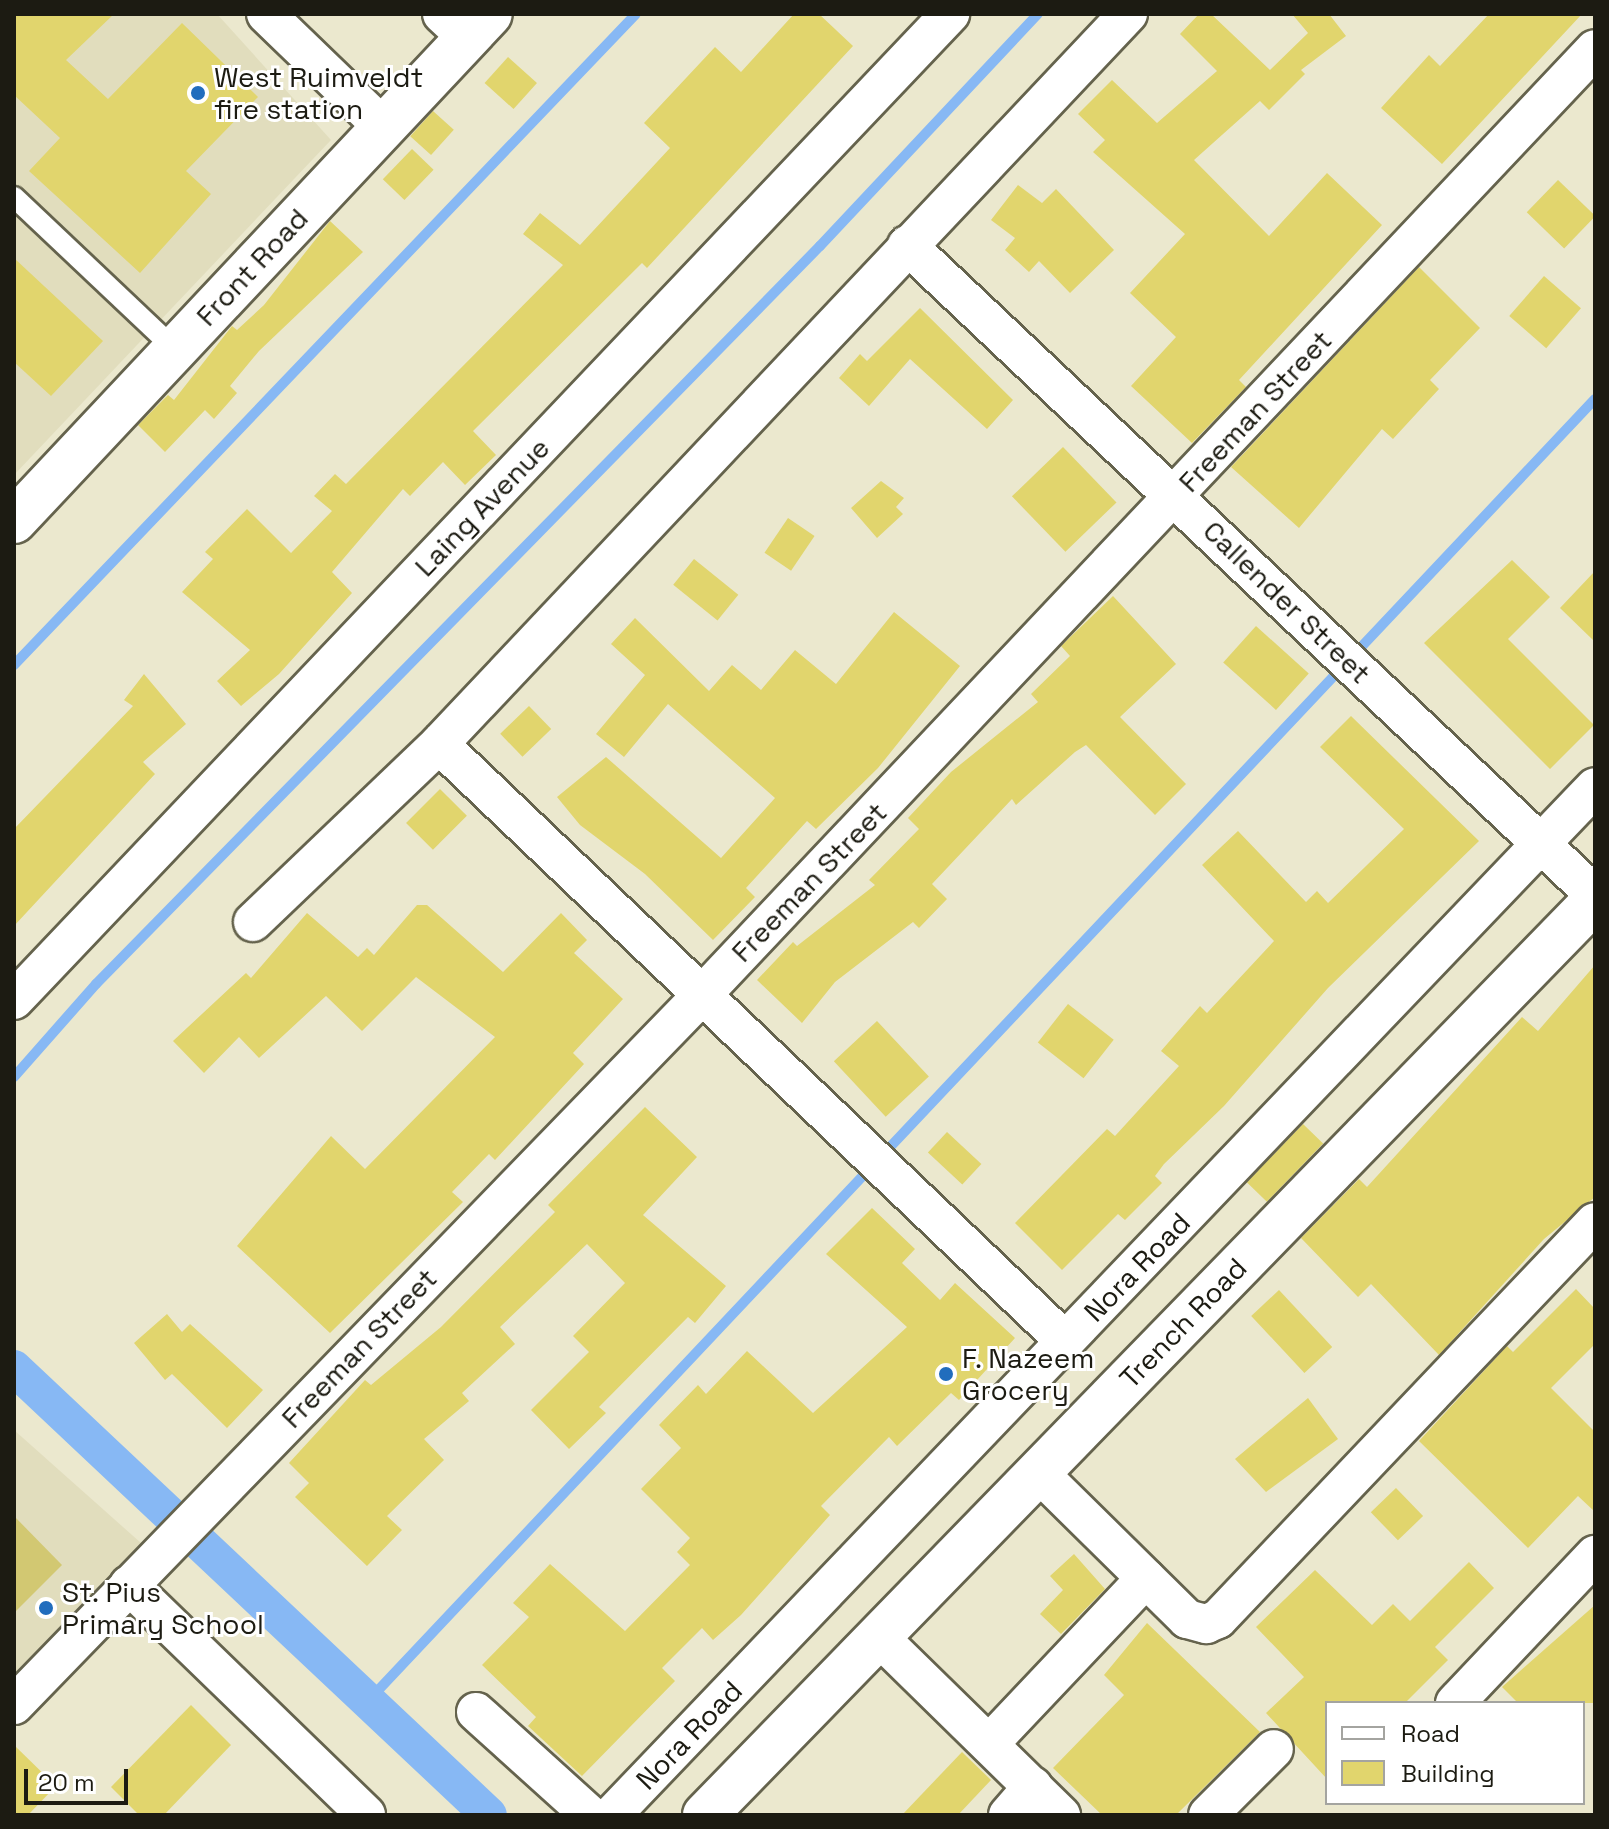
<!DOCTYPE html>
<html>
<head>
<meta charset="utf-8">
<style>
	body { margin:0 }
	#map { position:relative; width:1609px; height:1829px; overflow:hidden; background:#ebe8ce; font-family:"Space Grotesk",sans-serif }
	div>[style] { position:absolute }
	[style*='--x'] { left:calc(var(--x)*1px); top:calc(var(--y)*1px); width:calc(var(--w)*1px); rotate:calc(var(--a)*1deg) }
	.built>* { inset:0; background:#e1ddbd }
	.green>* { inset:0; background:#d2c872 }
	.stream>* { height:10px; margin:-5px; padding:0 5px; transform-origin:5px; border-radius:5px; background:#87b8f4 }
	.canal>* { height:36px; margin:-18px; padding:0 18px; transform-origin:18px; border-radius:18px; background:#87b8f4 }
	.building>* { inset:0; background:#e1d56d; transform-origin:0 0 }
	.roads { filter:drop-shadow(2px 0 #65634d) drop-shadow(-2px 0 #65634d) drop-shadow(0 2px #65634d) drop-shadow(0 -2px #65634d) }
	.service>* { height:20px; margin:-10px; padding:0 10px; transform-origin:10px; border-radius:10px; background:#fff }
	.minor>* { height:38px; margin:-19px; padding:0 19px; transform-origin:19px; border-radius:19px; background:#fff }
	.tertiary>* { height:44px; margin:-22px; padding:0 22px; transform-origin:22px; border-radius:22px; background:#fff }
	.dots>* { width:22px; height:22px; translate:-50% -50%; box-sizing:border-box; border:4px solid #fff; border-radius:50% }
	span { translate:-50% -50%; white-space:nowrap; text-align:center; line-height:1.15; -webkit-text-stroke:6px #fff; paint-order:stroke }
	.poi-label { font-size:28px; color:#1c1b12 }
	.left { translate:0 -50%; text-align:left }
	.street-label { font-size:28px; color:#1c1b12 }
	.frame { position:absolute; inset:0; border:16px solid #1c1b12; pointer-events:none }
	.legend { position:absolute; left:1325px; top:1701px; width:260px; height:104px; box-sizing:border-box; background:#fff; border:2px solid #a4a4a0; margin:0; padding:10px 14px; list-style:none; font-size:24px; color:#1c1b12 }
	.legend li { display:flex; align-items:center; gap:16px; height:40px }
	.legend b { width:40px; border:2px solid #a4a4a0 }
	.scale { position:absolute; left:24px; top:1769px; width:104px; height:36px; box-sizing:border-box; border:4px solid #1c1b12; border-top:0; padding-left:10px; font-size:24px; line-height:28px; white-space:nowrap; color:#1c1b12; -webkit-text-stroke:6px #fff; paint-order:stroke }
</style>
</head>
<body>
<div id="map">
	<div class="built">
		<div style="clip-path:polygon(14px 14px,217px 14px,331px 140px,14px 475px)"></div>
		<div style="clip-path:polygon(14px 1430px,141px 1543px,14px 1674px)"></div>
	</div>
	<div class="green">
		<div style="clip-path:polygon(14px 1516px,62px 1565px,14px 1613px)"></div>
	</div>
	<div class="stream">
		<div style="--x:14;--y:665;--w:900;--a:-46.31"></div>
		<div style="--x:14;--y:1077;--w:124;--a:-48.6"></div>
		<div style="--x:96;--y:984;--w:1034;--a:-45.55"></div>
		<div style="--x:820;--y:246;--w:318;--a:-46.8"></div>
		<div style="--x:368;--y:1701;--w:1789;--a:-46.7"></div>
	</div>
	<div class="canal">
		<div style="--x:14;--y:1368;--w:652;--a:43.26"></div>
	</div>
	<div class="building">
		<div style="clip-path:polygon(14px 14px,114px 14px,66px 60px,108px 99px,182px 23px,258px 97px,186px 171px,211px 194px,140px 273px,29px 171px,60px 138px,14px 95px)"></div>
		<div style="clip-path:polygon(794px 14px,819px 14px,853px 46px,647px 268px,642px 263px,473px 431px,496px 455px,465px 485px,443px 462px,410px 496px,403px 489px,332px 572px,352px 593px,279px 674px,241px 706px,217px 681px,250px 650px,182px 592px,213px 559px,205px 552px,247px 509px,291px 553px,332px 511px,314px 496px,335px 474px,346px 484px,563px 265px,523px 234px,540px 213px,580px 245px,670px 148px,644px 123px,715px 47px,741px 72px)"></div>
		<div style="clip-path:polygon(1199px 14px,1211px 14px,1270px 70px,1308px 33px,1292px 14px,1329px 14px,1346px 36px,1301px 70px,1305px 74px,1269px 110px,1260px 101px,1194px 160px,1269px 236px,1327px 173px,1382px 225px,1239px 380px,1246px 387px,1192px 443px,1131px 386px,1176px 337px,1130px 293px,1185px 234px,1093px 152px,1105px 140px,1078px 114px,1112px 80px,1157px 123px,1217px 71px,1180px 34px)"></div>
		<div style="clip-path:polygon(1489px 14px,1582px 14px,1442px 164px,1381px 108px,1429px 55px,1440px 66px)"></div>
		<div style="left:508px;top:57px;width:39px;height:35px;rotate:42deg"></div>
		<div style="left:433px;top:111px;width:28px;height:34px;rotate:42deg"></div>
		<div style="left:412px;top:149px;width:30px;height:42px;rotate:44deg"></div>
		<div style="left:1558px;top:180px;width:52px;height:45px;rotate:44deg"></div>
		<div style="clip-path:polygon(1018px 185px,1042px 203px,1056px 189px,1114px 250px,1070px 293px,1039px 261px,1029px 272px,1005px 250px,1015px 238px,991px 220px)"></div>
		<div style="clip-path:polygon(330px 221px,363px 252px,259px 351px,230px 386px,237px 393px,214px 419px,205px 410px,165px 452px,138px 425px,168px 395px,174px 400px,232px 326px,237px 330px,264px 305px)"></div>
		<div style="clip-path:polygon(14px 258px,103px 341px,51px 396px,14px 362px)"></div>
		<div style="clip-path:polygon(1419px 267px,1480px 328px,1430px 380px,1439px 389px,1393px 439px,1382px 429px,1299px 528px,1231px 467px)"></div>
		<div style="left:1544px;top:276px;width:49px;height:53px;rotate:41deg"></div>
		<div style="clip-path:polygon(920px 308px,1013px 400px,987px 429px,910px 359px,869px 406px,839px 378px,860px 354px,867px 361px)"></div>
		<div style="left:1063px;top:447px;width:77px;height:71px;rotate:46deg"></div>
		<div style="clip-path:polygon(881px 481px,904px 498px,896px 507px,903px 514px,877px 538px,851px 508px)"></div>
		<div style="left:788px;top:518px;width:32px;height:42px;rotate:34deg"></div>
		<div style="left:694px;top:559px;width:57px;height:33px;rotate:39deg"></div>
		<div style="clip-path:polygon(1512px 560px,1550px 597px,1508px 639px,1594px 725px,1550px 769px,1424px 643px)"></div>
		<div style="clip-path:polygon(1595px 571px,1595px 642px,1560px 608px)"></div>
		<div style="clip-path:polygon(1113px 596px,1176px 664px,1120px 717px,1186px 784px,1155px 815px,1086px 745px,1075px 752px,1016px 805px,1012px 799px,932px 884px,947px 899px,919px 928px,913px 922px,835px 982px,802px 1023px,757px 980px,793px 942px,797px 946px,875px 885px,869px 880px,919px 829px,908px 818px,951px 772px,1038px 702px,1031px 694px,1070px 656px,1061px 646px)"></div>
		<div style="clip-path:polygon(894px 612px,960px 666px,878px 768px,816px 829px,807px 821px,746px 888px,755px 897px,713px 940px,645px 874px,580px 825px,557px 797px,606px 757px,721px 858px,775px 798px,668px 704px,624px 757px,596px 734px,645px 675px,611px 644px,635px 618px,709px 691px,732px 665px,761px 690px,795px 650px,836px 684px)"></div>
		<div style="left:1256px;top:626px;width:71px;height:49px;rotate:42deg"></div>
		<div style="clip-path:polygon(144px 674px,186px 724px,143px 762px,155px 774px,14px 926px,14px 829px,133px 706px,124px 700px)"></div>
		<div style="left:529px;top:706px;width:32px;height:40px;rotate:46deg"></div>
		<div style="clip-path:polygon(1351px 716px,1479px 841px,1328px 988px,1224px 1106px,1164px 1164px,1155px 1176px,1162px 1183px,1125px 1220px,1118px 1214px,1062px 1270px,1015px 1223px,1107px 1129px,1115px 1136px,1179px 1066px,1161px 1051px,1200px 1006px,1207px 1013px,1274px 941px,1202px 865px,1238px 831px,1306px 902px,1317px 891px,1328px 903px,1404px 829px,1320px 747px)"></div>
		<div style="left:440px;top:789px;width:38px;height:48px;rotate:45deg"></div>
		<div style="clip-path:polygon(417px 905px,427px 905px,503px 972px,561px 913px,587px 940px,574px 953px,623px 999px,573px 1053px,584px 1064px,495px 1160px,489px 1154px,452px 1192px,463px 1202px,330px 1333px,237px 1246px,331px 1136px,365px 1169px,495px 1037px,416px 977px,362px 1031px,326px 996px,259px 1058px,239px 1037px,204px 1073px,173px 1041px,246px 973px,251px 978px,307px 913px,358px 957px,367px 948px,374px 955px)"></div>
		<div style="clip-path:polygon(1595px 965px,1595px 1197px,1544px 1239px,1439px 1355px,1371px 1284px,1358px 1297px,1301px 1238px,1359px 1179px,1367px 1187px,1522px 1017px,1538px 1031px)"></div>
		<div style="left:1068px;top:1004px;width:58px;height:49px;rotate:38deg"></div>
		<div style="left:877px;top:1021px;width:76px;height:59px;rotate:47deg"></div>
		<div style="clip-path:polygon(645px 1107px,697px 1157px,643px 1215px,726px 1286px,695px 1323px,688px 1317px,599px 1407px,606px 1413px,569px 1449px,531px 1410px,589px 1352px,573px 1336px,625px 1283px,587px 1244px,500px 1327px,515px 1344px,462px 1393px,469px 1401px,424px 1439px,444px 1460px,387px 1516px,402px 1530px,367px 1566px,295px 1497px,309px 1483px,289px 1463px,365px 1380px,371px 1385px,441px 1327px,555px 1212px,548px 1205px)"></div>
		<div style="left:1303px;top:1124px;width:28px;height:81px;rotate:44deg"></div>
		<div style="left:947px;top:1132px;width:47px;height:28px;rotate:43deg"></div>
		<div style="clip-path:polygon(872px 1208px,915px 1249px,902px 1263px,940px 1300px,955px 1283px,1015px 1338px,959px 1400px,951px 1393px,897px 1446px,889px 1437px,821px 1506px,830px 1515px,741px 1615px,713px 1640px,702px 1628px,662px 1668px,675px 1681px,582px 1776px,528px 1726px,536px 1717px,482px 1665px,529px 1617px,513px 1603px,550px 1564px,625px 1631px,690px 1565px,677px 1552px,690px 1538px,641px 1489px,681px 1448px,659px 1425px,698px 1385px,706px 1394px,747px 1351px,813px 1413px,907px 1327px,826px 1254px)"></div>
		<div style="clip-path:polygon(1576px 1289px,1595px 1309px,1595px 1344px,1551px 1388px,1595px 1432px,1595px 1512px,1578px 1496px,1528px 1548px,1419px 1441px,1507px 1346px,1513px 1352px)"></div>
		<div style="left:1279px;top:1290px;width:78px;height:38px;rotate:47deg"></div>
		<div style="clip-path:polygon(167px 1314px,182px 1332px,190px 1324px,263px 1390px,227px 1428px,172px 1374px,165px 1380px,134px 1343px)"></div>
		<div style="clip-path:polygon(1308px 1398px,1338px 1439px,1266px 1492px,1235px 1459px)"></div>
		<div style="left:1396px;top:1488px;width:39px;height:35px;rotate:46deg"></div>
		<div style="clip-path:polygon(1074px 1554px,1105px 1589px,1061px 1634px,1040px 1614px,1063px 1590px,1050px 1576px)"></div>
		<div style="clip-path:polygon(1469px 1562px,1494px 1588px,1435px 1647px,1448px 1660px,1405px 1703px,1327px 1703px,1327px 1779px,1266px 1713px,1304px 1677px,1256px 1627px,1315px 1570px,1372px 1625px,1393px 1604px,1410px 1621px)"></div>
		<div style="clip-path:polygon(1595px 1605px,1595px 1703px,1518px 1703px,1502px 1687px)"></div>
		<div style="clip-path:polygon(1147px 1623px,1260px 1732px,1176px 1815px,1102px 1815px,1053px 1768px,1124px 1695px,1104px 1675px)"></div>
		<div style="clip-path:polygon(191px 1705px,231px 1745px,164px 1815px,139px 1815px,111px 1787px)"></div>
		<div style="clip-path:polygon(14px 1745px,56px 1786px,28px 1815px,14px 1815px)"></div>
		<div style="clip-path:polygon(962px 1752px,991px 1780px,958px 1815px,902px 1815px)"></div>
	</div>
	<div class="roads">
		<div class="service">
			<div style="--x:14;--y:197;--w:221;--a:43.4"></div>
		</div>
		<div class="minor">
			<div style="--x:266;--y:14;--w:163;--a:44"></div>
			<div style="--x:442;--y:14;--w:35;--a:43"></div>
			<div style="--x:907;--y:245;--w:946;--a:43.37"></div>
			<div style="--x:439;--y:744;--w:865;--a:43.64"></div>
			<div style="--x:253;--y:922;--w:257;--a:-43.7"></div>
			<div style="--x:439;--y:744;--w:1004;--a:-46.66"></div>
			<div style="--x:14;--y:1000;--w:1360;--a:-46.49"></div>
			<div style="--x:1039;--y:1473;--w:208;--a:44.6"></div>
			<div style="--x:1187;--y:1619;--w:20;--a:15"></div>
			<div style="--x:1206;--y:1624;--w:13;--a:-23"></div>
			<div style="--x:1218;--y:1619;--w:547;--a:-46.48"></div>
			<div style="--x:129;--y:1585;--w:330;--a:44.1"></div>
			<div style="--x:879;--y:1637;--w:255;--a:44.4"></div>
			<div style="--x:1455;--y:1703;--w:204;--a:-46.6"></div>
			<div style="--x:14;--y:1705;--w:987;--a:-45.9"></div>
			<div style="--x:701;--y:996;--w:1302;--a:-46.65"></div>
			<div style="--x:476;--y:1712;--w:154;--a:42.1"></div>
			<div style="--x:989;--y:1744;--w:228;--a:-46.6"></div>
			<div style="--x:612;--y:1815;--w:1422;--a:-46.28"></div>
			<div style="--x:1008;--y:1815;--w:38;--a:-49"></div>
			<div style="--x:1208;--y:1815;--w:93;--a:-45"></div>
		</div>
		<div class="tertiary">
			<div style="--x:14;--y:521;--w:695;--a:-46.81"></div>
			<div style="--x:705;--y:1815;--w:1276;--a:-45.79"></div>
		</div>
	</div>
	<div class="dots">
		<div style="left:198px;top:93px;background:#216dbd"></div>
		<div style="left:946px;top:1374px;background:#216dbd"></div>
		<div style="left:46px;top:1608px;background:#216dbd"></div>
	</div>
	<div class="poi-label">
		<span class="left" style="left:214px;top:93px">West Ruimveldt<br>fire station</span>
		<span class="left" style="left:962px;top:1374px">F. Nazeem<br>Grocery</span>
		<span class="left" style="left:62px;top:1608px">St. Pius<br>Primary School</span>
	</div>
	<div class="street-label">
		<span style="left:252px;top:267px;rotate:-47deg">Front Road</span>
		<span style="left:1255px;top:411px;rotate:-47deg">Freeman Street</span>
		<span style="left:482px;top:507px;rotate:-46deg">Laing Avenue</span>
		<span style="left:1287px;top:602px;rotate:44deg">Callender Street</span>
		<span style="left:809px;top:882px;rotate:-46deg">Freeman Street</span>
		<span style="left:1137px;top:1267px;rotate:-46deg">Nora Road</span>
		<span style="left:1183px;top:1323px;rotate:-46deg">Trench Road</span>
		<span style="left:359px;top:1348px;rotate:-46deg">Freeman Street</span>
		<span style="left:689px;top:1735px;rotate:-46deg">Nora Road</span>
	</div>
	<div class="frame"></div>
	<ul class="legend">
	<li><b style="height:10px;background:#fff"></b>Road</li>
	<li><b style="height:22px;background:#e1d56d"></b>Building</li>
	</ul>
	<div class="scale">20 m</div>
</div>
</body>
</html>
